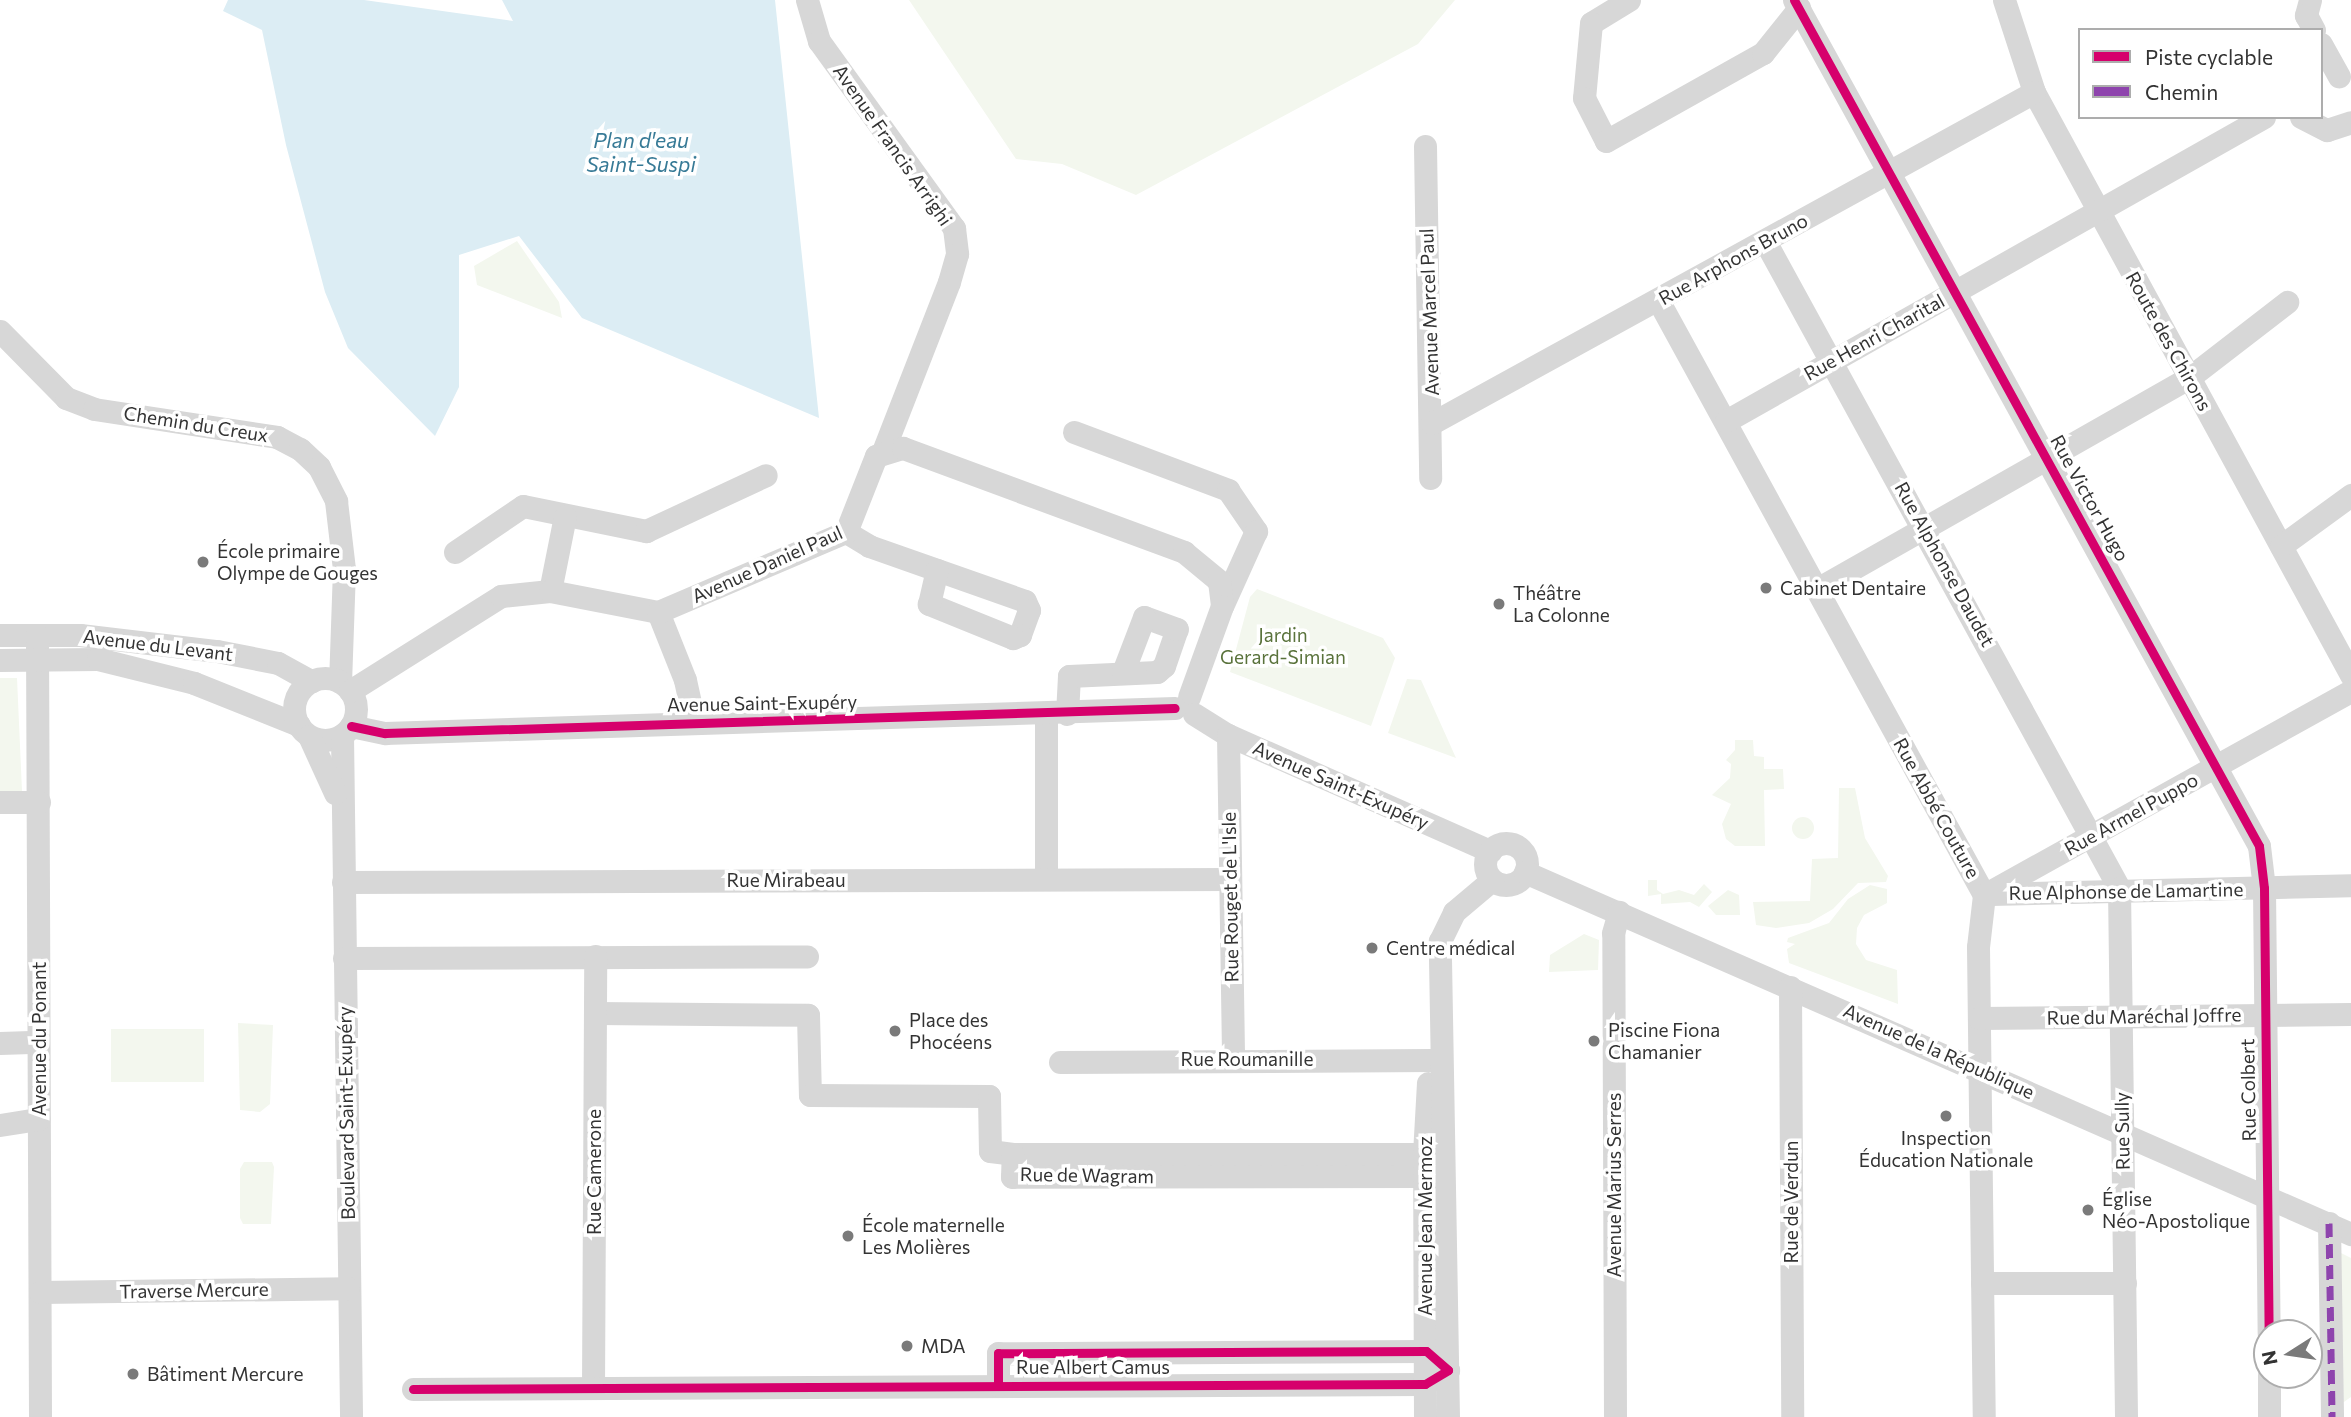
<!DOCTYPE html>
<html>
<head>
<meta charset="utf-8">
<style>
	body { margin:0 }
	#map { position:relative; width:2351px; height:1417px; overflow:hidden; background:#fff; font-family:Commissioner,sans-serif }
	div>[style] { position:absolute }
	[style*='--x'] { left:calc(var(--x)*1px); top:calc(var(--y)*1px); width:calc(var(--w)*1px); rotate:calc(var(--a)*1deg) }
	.green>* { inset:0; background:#f3f7ee; transform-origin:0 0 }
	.round { border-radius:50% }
	.water>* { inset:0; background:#dcedf4 }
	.minor>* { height:23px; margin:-11.5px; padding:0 11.5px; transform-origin:11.5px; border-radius:11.5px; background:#d7d7d7 }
	.minor>.ring { margin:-11.5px; padding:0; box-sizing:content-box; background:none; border:23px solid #d7d7d7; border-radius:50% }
	.quiet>* { height:7px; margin-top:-3.5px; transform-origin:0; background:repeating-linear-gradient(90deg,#8e44ad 0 14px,transparent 0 21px) }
	.cycleway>* { height:9px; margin:-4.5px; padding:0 4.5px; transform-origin:4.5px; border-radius:4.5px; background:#d6006c }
	.dots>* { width:19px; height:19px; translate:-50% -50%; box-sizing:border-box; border:4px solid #fff; border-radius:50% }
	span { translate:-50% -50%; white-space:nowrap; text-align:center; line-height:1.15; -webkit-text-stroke:7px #fff; paint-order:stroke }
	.street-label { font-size:19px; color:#333 }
	.poi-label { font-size:19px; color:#333 }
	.left { translate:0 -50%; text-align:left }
	.park-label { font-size:19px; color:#5a733c }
	.water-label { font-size:21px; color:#377a96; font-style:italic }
	.legend { position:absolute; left:2078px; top:28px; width:245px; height:91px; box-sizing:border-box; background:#fff; border:2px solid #adadad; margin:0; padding:9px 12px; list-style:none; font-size:21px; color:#333 }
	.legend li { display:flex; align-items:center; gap:14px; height:35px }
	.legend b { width:35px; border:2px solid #adadad }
	.north { position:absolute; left:2253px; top:1319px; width:70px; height:70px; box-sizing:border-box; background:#fff; border:2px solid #adadad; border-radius:50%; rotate:258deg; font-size:19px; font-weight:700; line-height:28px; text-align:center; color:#333 }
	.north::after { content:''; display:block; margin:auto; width:24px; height:32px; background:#7a7a7a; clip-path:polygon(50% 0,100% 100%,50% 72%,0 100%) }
</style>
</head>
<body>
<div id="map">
	<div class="green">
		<div style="clip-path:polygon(909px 0,1455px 0,1418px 44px,1136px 195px,1062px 164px,1016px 159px)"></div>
		<div style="clip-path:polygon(517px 241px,559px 302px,562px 318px,477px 285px,474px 266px)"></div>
		<div style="clip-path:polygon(1257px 589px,1383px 638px,1395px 658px,1371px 726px,1230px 672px,1250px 597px)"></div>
		<div style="clip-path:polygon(0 678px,17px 678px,22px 791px,0 791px)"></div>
		<div style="clip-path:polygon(1407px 679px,1421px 680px,1456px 758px,1388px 733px)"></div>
		<div style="clip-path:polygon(1735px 740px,1753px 740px,1754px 756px,1764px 757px,1764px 769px,1783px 769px,1784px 789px,1764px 790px,1765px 846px,1735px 846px,1726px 839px,1722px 824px,1731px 804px,1712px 795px,1730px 778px,1731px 764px,1726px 760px,1735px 750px)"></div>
		<div style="clip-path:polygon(1839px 788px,1855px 788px,1865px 838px,1888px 876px,1886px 882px,1858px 883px,1833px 909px,1809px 923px,1776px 928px,1756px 925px,1753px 902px,1810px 901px,1812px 859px,1838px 858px)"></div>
		<div class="round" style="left:1792px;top:817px;width:22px;height:22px"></div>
		<div style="clip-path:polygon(1648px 880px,1657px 880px,1657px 890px,1663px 894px,1679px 890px,1694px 895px,1704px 884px,1712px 892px,1699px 907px,1690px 902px,1661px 904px,1661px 894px,1648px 896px)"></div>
		<div style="clip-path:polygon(1870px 885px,1887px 889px,1887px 903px,1864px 915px,1857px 928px,1856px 944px,1866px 960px,1897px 970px,1898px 1004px,1789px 963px,1787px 949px,1795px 944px,1787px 942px,1788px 938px,1829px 923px,1848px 899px)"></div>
		<div style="clip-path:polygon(1728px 890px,1739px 895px,1740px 915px,1716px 915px,1708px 906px)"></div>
		<div style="clip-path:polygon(1584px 934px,1599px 940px,1598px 970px,1549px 972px,1550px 955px)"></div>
		<div style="clip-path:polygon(238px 1023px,273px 1025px,270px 1104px,260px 1112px,240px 1110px)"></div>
		<div style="left:111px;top:1029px;width:93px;height:53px"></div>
		<div style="clip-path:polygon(244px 1162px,272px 1162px,274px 1167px,271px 1224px,243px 1224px,240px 1218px,240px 1169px)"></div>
		<div style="clip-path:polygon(2337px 1251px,2351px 1258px,2351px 1397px,2341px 1404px)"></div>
	</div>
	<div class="water">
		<div style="clip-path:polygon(228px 0,364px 0,513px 21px,502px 0,775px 0,819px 418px,582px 318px,519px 236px,459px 255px,459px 387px,435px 436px,348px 348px,325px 292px,286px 145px,262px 30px,223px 11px)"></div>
	</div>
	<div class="minor">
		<div style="--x:807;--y:0;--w:43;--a:73.7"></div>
		<div style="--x:819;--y:41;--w:231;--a:54.2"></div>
		<div style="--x:954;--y:228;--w:26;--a:83"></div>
		<div style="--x:957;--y:254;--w:29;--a:106"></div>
		<div style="--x:949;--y:282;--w:181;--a:111.3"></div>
		<div style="--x:1629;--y:0;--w:44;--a:148.8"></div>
		<div style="--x:1591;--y:23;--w:75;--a:95.3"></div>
		<div style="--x:1584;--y:98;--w:48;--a:62.9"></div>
		<div style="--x:1606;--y:141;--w:180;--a:-29.3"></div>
		<div style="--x:1763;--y:53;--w:58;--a:-51.3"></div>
		<div style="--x:1794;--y:0;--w:965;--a:61.2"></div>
		<div style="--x:2259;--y:846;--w:42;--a:83.2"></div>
		<div style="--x:2264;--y:888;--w:445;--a:89.4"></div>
		<div style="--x:2004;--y:0;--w:97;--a:71.9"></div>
		<div style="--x:2034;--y:92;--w:664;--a:61.47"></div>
		<div style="--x:2310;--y:0;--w:16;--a:105"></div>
		<div style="--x:2306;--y:15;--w:17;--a:62"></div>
		<div style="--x:2321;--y:44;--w:37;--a:61"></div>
		<div style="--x:2301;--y:117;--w:29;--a:27"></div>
		<div style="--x:2327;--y:130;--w:25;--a:-18"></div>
		<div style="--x:1425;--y:146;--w:332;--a:89.1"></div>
		<div style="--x:1766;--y:243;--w:735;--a:61.31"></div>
		<div style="--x:2119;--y:888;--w:529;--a:89.24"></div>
		<div style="--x:1658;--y:300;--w:678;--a:61.28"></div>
		<div style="--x:1984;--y:895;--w:52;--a:96.6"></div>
		<div style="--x:1978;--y:947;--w:470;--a:89.3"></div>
		<div style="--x:0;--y:331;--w:94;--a:45.4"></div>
		<div style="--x:66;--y:398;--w:30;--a:21"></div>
		<div style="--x:94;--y:409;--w:185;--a:8.7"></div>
		<div style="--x:277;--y:437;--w:26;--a:28"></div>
		<div style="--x:300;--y:449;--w:26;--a:43"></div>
		<div style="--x:319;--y:467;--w:38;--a:63"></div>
		<div style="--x:336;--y:501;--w:68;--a:83.3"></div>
		<div style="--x:344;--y:569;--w:113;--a:92"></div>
		<div style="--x:1726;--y:421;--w:618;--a:-29.47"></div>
		<div style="--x:1432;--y:423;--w:687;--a:-28.8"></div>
		<div style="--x:1074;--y:432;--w:165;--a:20.6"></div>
		<div style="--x:1228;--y:490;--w:50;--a:55.7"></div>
		<div style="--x:1256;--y:531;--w:80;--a:114.3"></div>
		<div style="--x:846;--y:532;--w:27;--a:31"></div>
		<div style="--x:869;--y:546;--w:165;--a:19.4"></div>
		<div style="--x:1025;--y:601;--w:10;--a:66"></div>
		<div style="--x:1029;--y:610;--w:27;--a:110"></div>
		<div style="--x:1020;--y:635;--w:8;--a:157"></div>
		<div style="--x:1013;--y:638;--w:91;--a:-158"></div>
		<div style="--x:929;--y:604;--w:35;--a:-77"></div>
		<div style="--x:2281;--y:546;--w:87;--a:-36.1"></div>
		<div style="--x:455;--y:552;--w:82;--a:-34.1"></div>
		<div style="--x:523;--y:506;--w:126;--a:11.5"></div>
		<div style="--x:646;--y:531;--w:132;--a:-25"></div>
		<div style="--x:1817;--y:589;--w:429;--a:-29.6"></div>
		<div style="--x:2190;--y:377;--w:123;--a:-37.7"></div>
		<div style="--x:550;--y:591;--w:76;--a:-78.7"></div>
		<div style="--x:658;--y:612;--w:73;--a:68.3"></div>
		<div style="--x:685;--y:680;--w:42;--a:77.6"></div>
		<div style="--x:0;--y:635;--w:80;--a:0"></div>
		<div style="--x:80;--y:635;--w:138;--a:6.7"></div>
		<div style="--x:217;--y:651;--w:62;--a:11.1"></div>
		<div style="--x:278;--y:663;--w:38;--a:29"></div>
		<div style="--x:37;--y:635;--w:782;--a:89.78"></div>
		<div style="--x:0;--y:660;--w:98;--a:-0.6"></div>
		<div style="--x:98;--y:659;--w:99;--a:14"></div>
		<div style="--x:194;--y:683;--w:113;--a:21.8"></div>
		<div class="ring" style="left:294px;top:678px;width:39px;height:39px"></div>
		<div style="--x:350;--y:691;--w:178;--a:-32.2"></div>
		<div style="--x:501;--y:596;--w:49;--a:-5.8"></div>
		<div style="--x:550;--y:591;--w:110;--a:11"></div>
		<div style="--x:658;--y:612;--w:204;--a:-23.1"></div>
		<div style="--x:846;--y:532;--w:82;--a:-68.5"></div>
		<div style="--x:876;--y:456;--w:28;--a:-17"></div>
		<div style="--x:903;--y:448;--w:300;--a:20.3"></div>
		<div style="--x:1184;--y:552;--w:45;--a:39.6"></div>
		<div style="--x:1219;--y:581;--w:25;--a:83"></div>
		<div style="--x:1222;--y:606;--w:97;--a:109.9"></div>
		<div style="--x:1067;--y:714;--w:38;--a:-87"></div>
		<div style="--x:1069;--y:676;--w:88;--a:-2.6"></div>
		<div style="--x:1157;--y:672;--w:9;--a:-41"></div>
		<div style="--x:1164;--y:666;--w:39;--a:-71"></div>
		<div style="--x:1177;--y:629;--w:35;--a:-160"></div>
		<div style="--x:1144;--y:617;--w:59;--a:110.9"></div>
		<div style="--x:1194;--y:714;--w:40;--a:32"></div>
		<div style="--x:1228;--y:735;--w:287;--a:23.9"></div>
		<div style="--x:1046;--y:715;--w:163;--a:90"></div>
		<div style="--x:351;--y:726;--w:35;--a:12"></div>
		<div style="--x:385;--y:733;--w:790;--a:-1.81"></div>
		<div style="--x:342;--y:735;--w:682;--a:89.24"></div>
		<div style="--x:1228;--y:735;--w:323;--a:89.1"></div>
		<div style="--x:309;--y:736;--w:63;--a:65.5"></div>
		<div style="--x:0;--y:802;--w:39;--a:0"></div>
		<div class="ring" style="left:1485px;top:843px;width:19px;height:19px"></div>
		<div style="--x:1525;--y:872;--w:902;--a:23.67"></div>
		<div style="--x:343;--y:882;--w:886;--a:-0.19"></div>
		<div style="--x:1991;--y:894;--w:360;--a:-1.4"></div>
		<div style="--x:1984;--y:895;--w:420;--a:-29.1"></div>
		<div style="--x:344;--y:958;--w:463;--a:-0.2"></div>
		<div style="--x:1790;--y:987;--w:430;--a:89.7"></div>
		<div style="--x:595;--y:1013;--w:213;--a:0.5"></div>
		<div style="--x:808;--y:1015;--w:80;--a:88.6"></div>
		<div style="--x:810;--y:1095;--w:179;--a:0.3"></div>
		<div style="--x:989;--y:1096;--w:55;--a:89"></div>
		<div style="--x:990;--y:1151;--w:23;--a:7"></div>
		<div style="--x:1979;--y:1018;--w:372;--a:-0.6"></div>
		<div style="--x:0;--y:1043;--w:38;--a:-2"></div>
		<div style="--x:1060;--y:1062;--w:373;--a:-0.3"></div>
		<div style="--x:0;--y:1125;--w:39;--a:-9"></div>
		<div style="--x:1013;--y:1154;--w:411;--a:0"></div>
		<div style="--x:1424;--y:1154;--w:22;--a:32"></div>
		<div style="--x:1443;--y:1166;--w:21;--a:151"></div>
		<div style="--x:1425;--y:1176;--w:413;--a:179.9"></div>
		<div style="--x:1012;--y:1177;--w:23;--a:-88"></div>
		<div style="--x:2329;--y:1223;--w:194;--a:89.1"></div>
		<div style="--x:1982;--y:1283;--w:143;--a:0"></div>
		<div style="--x:40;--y:1292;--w:308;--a:-0.7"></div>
		<div style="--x:2269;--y:1375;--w:42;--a:90"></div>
		<div style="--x:593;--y:1388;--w:432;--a:-89.7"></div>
		<div style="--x:413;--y:1389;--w:1012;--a:-0.28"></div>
		<div style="--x:1425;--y:1384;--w:27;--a:-31"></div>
		<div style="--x:1448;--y:1370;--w:29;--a:-139"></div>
		<div style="--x:1426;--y:1351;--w:428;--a:179.7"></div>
		<div style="--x:998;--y:1353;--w:32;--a:90"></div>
		<div style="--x:1425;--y:1417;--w:263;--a:-90.2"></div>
		<div style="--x:1424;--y:1154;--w:71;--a:-86.8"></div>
		<div style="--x:1448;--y:1417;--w:476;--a:-91"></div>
		<div style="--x:1440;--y:941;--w:32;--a:-64"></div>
		<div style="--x:1454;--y:912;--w:50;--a:-40.1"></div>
		<div style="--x:1615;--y:1417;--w:484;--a:-90.2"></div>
		<div style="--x:1613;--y:933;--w:22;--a:-74"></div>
	</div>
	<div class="quiet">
		<div style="--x:2329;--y:1223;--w:194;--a:89.1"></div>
	</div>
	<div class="cycleway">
		<div style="--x:1794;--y:0;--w:965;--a:61.2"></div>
		<div style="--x:2259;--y:846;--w:42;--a:83.2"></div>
		<div style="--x:2264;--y:888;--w:445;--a:89.4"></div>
		<div style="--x:351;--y:726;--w:35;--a:12"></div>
		<div style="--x:385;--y:733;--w:790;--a:-1.81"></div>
		<div style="--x:413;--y:1389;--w:1012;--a:-0.28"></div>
		<div style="--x:1425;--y:1384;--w:27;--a:-31"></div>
		<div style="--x:1448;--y:1370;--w:29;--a:-139"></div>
		<div style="--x:1426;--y:1351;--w:428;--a:179.7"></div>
		<div style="--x:998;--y:1353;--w:32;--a:90"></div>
	</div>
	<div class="dots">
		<div style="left:203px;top:562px;background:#7a7a7a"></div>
		<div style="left:1766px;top:588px;background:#7a7a7a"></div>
		<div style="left:1499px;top:604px;background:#7a7a7a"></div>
		<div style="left:1372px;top:948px;background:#7a7a7a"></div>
		<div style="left:895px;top:1031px;background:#7a7a7a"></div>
		<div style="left:1594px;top:1041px;background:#7a7a7a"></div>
		<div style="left:1946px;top:1116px;background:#7a7a7a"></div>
		<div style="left:2088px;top:1210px;background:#7a7a7a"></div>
		<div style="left:848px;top:1236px;background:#7a7a7a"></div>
		<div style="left:907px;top:1346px;background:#7a7a7a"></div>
		<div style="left:133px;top:1374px;background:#7a7a7a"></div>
	</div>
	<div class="street-label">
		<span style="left:893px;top:145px;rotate:55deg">Avenue Francis Arrighi</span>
		<span style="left:1733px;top:259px;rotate:-29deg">Rue Arphons Bruno</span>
		<span style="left:1429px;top:312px;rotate:-92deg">Avenue Marcel Paul</span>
		<span style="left:1874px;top:337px;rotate:-29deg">Rue Henri Charital</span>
		<span style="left:2169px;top:341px;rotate:61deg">Route des Chirons</span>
		<span style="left:196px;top:424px;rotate:9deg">Chemin du Creux</span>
		<span style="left:2090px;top:498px;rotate:61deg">Rue Victor Hugo</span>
		<span style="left:767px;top:564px;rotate:-24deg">Avenue Daniel Paul</span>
		<span style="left:1945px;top:564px;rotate:61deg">Rue Alphonse Daudet</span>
		<span style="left:158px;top:645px;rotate:7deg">Avenue du Levant</span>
		<span style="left:762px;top:703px;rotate:-1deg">Avenue Saint-Exupéry</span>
		<span style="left:1341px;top:785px;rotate:24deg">Avenue Saint-Exupéry</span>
		<span style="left:1937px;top:808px;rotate:61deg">Rue Abbé Couture</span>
		<span style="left:2131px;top:814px;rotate:-29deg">Rue Armel Puppo</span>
		<span style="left:786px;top:880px">Rue Mirabeau</span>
		<span style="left:2126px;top:891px;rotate:-1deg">Rue Alphonse de Lamartine</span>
		<span style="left:1230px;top:897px;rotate:-91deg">Rue Rouget de L'Isle</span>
		<span style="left:2144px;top:1016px;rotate:-1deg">Rue du Maréchal Joffre</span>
		<span style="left:39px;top:1039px;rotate:-90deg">Avenue du Ponant</span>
		<span style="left:1939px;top:1051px;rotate:24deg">Avenue de la République</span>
		<span style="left:1247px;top:1059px">Rue Roumanille</span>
		<span style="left:2248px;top:1090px;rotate:-91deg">Rue Colbert</span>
		<span style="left:346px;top:1113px;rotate:-91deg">Boulevard Saint-Exupéry</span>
		<span style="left:2122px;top:1131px;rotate:-91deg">Rue Sully</span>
		<span style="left:594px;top:1172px;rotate:-90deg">Rue Camerone</span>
		<span style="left:1087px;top:1175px;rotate:1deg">Rue de Wagram</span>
		<span style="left:1614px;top:1185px;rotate:-90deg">Avenue Marius Serres</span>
		<span style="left:1791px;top:1202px;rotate:-90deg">Rue de Verdun</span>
		<span style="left:1425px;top:1226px;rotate:-90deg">Avenue Jean Mermoz</span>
		<span style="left:194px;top:1290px;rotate:-1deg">Traverse Mercure</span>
		<span style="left:1093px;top:1367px">Rue Albert Camus</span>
	</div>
	<div class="poi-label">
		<span class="left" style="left:217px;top:562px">École primaire<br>Olympe de Gouges</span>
		<span class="left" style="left:1780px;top:588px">Cabinet Dentaire</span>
		<span class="left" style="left:1513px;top:604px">Théâtre<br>La Colonne</span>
		<span class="left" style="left:1386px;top:948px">Centre médical</span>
		<span class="left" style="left:909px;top:1031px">Place des<br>Phocéens</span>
		<span class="left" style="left:1608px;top:1041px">Piscine Fiona<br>Chamanier</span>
		<span style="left:1946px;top:1149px">Inspection<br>Éducation Nationale</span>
		<span class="left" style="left:2102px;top:1210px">Église<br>Néo-Apostolique</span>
		<span class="left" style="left:862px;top:1236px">École maternelle<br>Les Molières</span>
		<span class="left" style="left:921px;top:1346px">MDA</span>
		<span class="left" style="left:147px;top:1374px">Bâtiment Mercure</span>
	</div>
	<div class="park-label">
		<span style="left:1283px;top:646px">Jardin<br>Gerard-Simian</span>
	</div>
	<div class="water-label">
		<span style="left:641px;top:152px">Plan d'eau<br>Saint-Suspi</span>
	</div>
	<ul class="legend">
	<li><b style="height:9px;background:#d6006c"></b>Piste cyclable</li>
	<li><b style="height:9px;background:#8e44ad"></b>Chemin</li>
	</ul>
	<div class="north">N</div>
</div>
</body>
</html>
